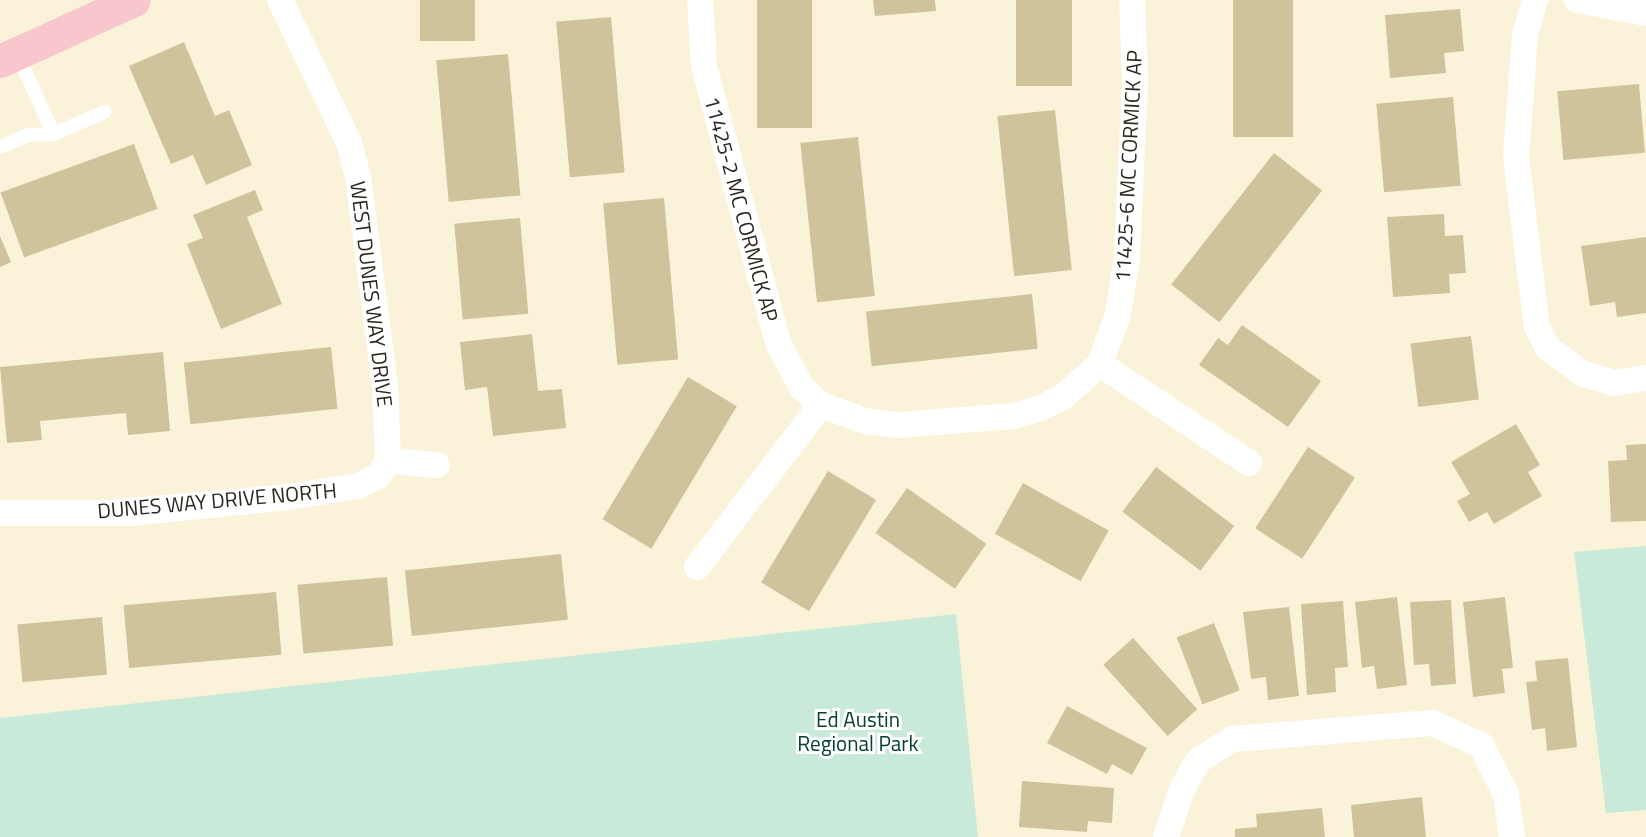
<!DOCTYPE html>
<html>
<head>
<meta charset="utf-8">
<style>
	body { margin:0 }
	#map { position:relative; width:1646px; height:837px; overflow:hidden; background:#faf3da; font-family:"Titillium Web",sans-serif }
	div>[style] { position:absolute }
	[style*='--x'] { left:calc(var(--x)*1px); top:calc(var(--y)*1px); width:calc(var(--w)*1px); rotate:calc(var(--a)*1deg) }
	.green>* { inset:0; background:#c9ead8 }
	.building>* { inset:0; background:#cfc39c; transform-origin:0 0 }
	.lane>* { height:14px; margin:-7px; padding:0 7px; transform-origin:7px; border-radius:7px; background:#fff }
	.street>* { height:26px; margin:-13px; padding:0 13px; transform-origin:13px; border-radius:13px; background:#fff }
	.primary>* { height:33px; margin:-16.5px; padding:0 16.5px; transform-origin:16.5px; border-radius:16.5px; background:#f8c7cd }
	span { translate:-50% -50%; white-space:nowrap; text-align:center; line-height:1.15; -webkit-text-stroke:6px #fff; paint-order:stroke }
	.street-label { font-size:21px; color:#2b281f }
	.park-label { font-size:21px; color:#08412b }
</style>
</head>
<body>
<div id="map">
	<div class="green">
		<div style="clip-path:polygon(1646px 546px,1646px 810px,1606px 813px,1574px 552px)"></div>
		<div style="clip-path:polygon(956px 614px,978px 837px,0 837px,0 718px)"></div>
	</div>
	<div class="building">
		<div style="left:420px;top:0;width:55px;height:41px"></div>
		<div style="left:757px;top:0;width:55px;height:128px"></div>
		<div style="clip-path:polygon(873px 0,935px 0,936px 11px,875px 16px)"></div>
		<div style="left:1016px;top:0;width:56px;height:86px"></div>
		<div style="left:1233px;top:0;width:60px;height:137px"></div>
		<div style="clip-path:polygon(1460px 9px,1464px 51px,1444px 53px,1446px 73px,1390px 78px,1385px 15px)"></div>
		<div style="left:611px;top:17px;width:156px;height:55px;rotate:85deg"></div>
		<div style="clip-path:polygon(184px 42px,215px 116px,229px 110px,252px 165px,206px 185px,193px 155px,171px 164px,129px 66px)"></div>
		<div style="left:508px;top:54px;width:142px;height:72px;rotate:85deg"></div>
		<div style="left:1639px;top:84px;width:69px;height:82px;rotate:85deg"></div>
		<div style="left:1453px;top:97px;width:89px;height:77px;rotate:85deg"></div>
		<div style="left:1055px;top:110px;width:161px;height:58px;rotate:84deg"></div>
		<div style="left:858px;top:137px;width:160px;height:58px;rotate:84deg"></div>
		<div style="left:134px;top:144px;width:69px;height:142px;rotate:70deg"></div>
		<div style="left:1274px;top:153px;width:61px;height:167px;rotate:38deg"></div>
		<div style="clip-path:polygon(255px 190px,263px 210px,247px 217px,282px 304px,221px 329px,187px 244px,203px 238px,193px 215px)"></div>
		<div style="left:664px;top:198px;width:162px;height:61px;rotate:85deg"></div>
		<div style="clip-path:polygon(1444px 214px,1445px 236px,1463px 235px,1466px 273px,1449px 274px,1450px 293px,1393px 297px,1387px 217px)"></div>
		<div style="left:520px;top:218px;width:96px;height:66px;rotate:85deg"></div>
		<div style="clip-path:polygon(0 236px,11px 262px,0 267px)"></div>
		<div style="clip-path:polygon(1646px 237px,1646px 313px,1617px 317px,1615px 302px,1590px 306px,1581px 246px)"></div>
		<div style="left:1032px;top:294px;width:55px;height:167px;rotate:84deg"></div>
		<div style="clip-path:polygon(1242px 325px,1321px 381px,1288px 427px,1199px 365px,1218px 338px,1228px 345px)"></div>
		<div style="clip-path:polygon(532px 334px,538px 391px,562px 389px,566px 428px,493px 436px,487px 387px,465px 390px,460px 342px)"></div>
		<div style="left:1471px;top:336px;width:64px;height:61px;rotate:83deg"></div>
		<div style="left:331px;top:347px;width:62px;height:148px;rotate:84deg"></div>
		<div style="clip-path:polygon(163px 352px,170px 431px,128px 435px,126px 413px,40px 421px,42px 440px,7px 443px,0 367px)"></div>
		<div style="left:688px;top:377px;width:57px;height:166px;rotate:31deg"></div>
		<div style="clip-path:polygon(1516px 424px,1540px 465px,1528px 472px,1542px 496px,1494px 524px,1487px 512px,1469px 522px,1457px 501px,1470px 494px,1451px 462px)"></div>
		<div style="clip-path:polygon(1646px 444px,1646px 521px,1611px 522px,1608px 461px,1627px 460px,1626px 445px)"></div>
		<div style="left:1308px;top:447px;width:56px;height:97px;rotate:33deg"></div>
		<div style="left:1156px;top:467px;width:98px;height:56px;rotate:37deg"></div>
		<div style="left:828px;top:471px;width:56px;height:130px;rotate:31deg"></div>
		<div style="left:1023px;top:483px;width:98px;height:58px;rotate:29deg"></div>
		<div style="left:907px;top:488px;width:97px;height:55px;rotate:35deg"></div>
		<div style="left:561px;top:554px;width:66px;height:157px;rotate:84deg"></div>
		<div style="left:387px;top:577px;width:69px;height:90px;rotate:85deg"></div>
		<div style="left:276px;top:592px;width:63px;height:153px;rotate:85deg"></div>
		<div style="clip-path:polygon(1397px 597px,1407px 685px,1377px 689px,1374px 666px,1362px 668px,1355px 602px)"></div>
		<div style="clip-path:polygon(1505px 597px,1513px 668px,1502px 669px,1505px 693px,1473px 697px,1463px 602px)"></div>
		<div style="clip-path:polygon(1451px 600px,1456px 684px,1431px 686px,1429px 664px,1414px 665px,1410px 602px)"></div>
		<div style="clip-path:polygon(1343px 601px,1348px 667px,1335px 668px,1336px 692px,1307px 695px,1301px 604px)"></div>
		<div style="clip-path:polygon(1289px 607px,1299px 696px,1268px 700px,1266px 677px,1251px 679px,1243px 612px)"></div>
		<div style="left:102px;top:617px;width:58px;height:85px;rotate:85deg"></div>
		<div style="left:1214px;top:623px;width:72px;height:40px;rotate:69deg"></div>
		<div style="left:1133px;top:638px;width:96px;height:40px;rotate:48deg"></div>
		<div style="clip-path:polygon(1568px 658px,1577px 747px,1547px 751px,1545px 728px,1532px 730px,1526px 682px,1537px 681px,1535px 661px)"></div>
		<div style="clip-path:polygon(1067px 706px,1147px 748px,1132px 775px,1112px 764px,1107px 774px,1047px 743px)"></div>
		<div style="clip-path:polygon(1022px 781px,1114px 788px,1112px 823px,1088px 821px,1087px 832px,1019px 827px)"></div>
		<div style="clip-path:polygon(1422px 797px,1426px 837px,1354px 837px,1351px 805px)"></div>
		<div style="clip-path:polygon(1322px 808px,1325px 837px,1235px 837px,1235px 829px,1257px 827px,1256px 814px)"></div>
	</div>
	<div class="lane">
		<div style="--x:17;--y:54;--w:88;--a:65.2"></div>
		<div style="--x:0;--y:147;--w:30;--a:-23"></div>
		<div style="--x:28;--y:135;--w:26;--a:-2"></div>
		<div style="--x:54;--y:134;--w:55;--a:-23.7"></div>
	</div>
	<div class="street">
		<div style="--x:280;--y:0;--w:159;--a:64.2"></div>
		<div style="--x:349;--y:143;--w:34;--a:75"></div>
		<div style="--x:358;--y:176;--w:212;--a:82.7"></div>
		<div style="--x:385;--y:386;--w:75;--a:87.7"></div>
		<div style="--x:700;--y:0;--w:66;--a:86.5"></div>
		<div style="--x:704;--y:66;--w:289;--a:75"></div>
		<div style="--x:779;--y:345;--w:49;--a:61.9"></div>
		<div style="--x:802;--y:388;--w:25;--a:42"></div>
		<div style="--x:821;--y:405;--w:47;--a:20"></div>
		<div style="--x:865;--y:421;--w:34;--a:7"></div>
		<div style="--x:899;--y:425;--w:114;--a:-4.5"></div>
		<div style="--x:1013;--y:416;--w:29;--a:-16"></div>
		<div style="--x:1041;--y:408;--w:25;--a:-27"></div>
		<div style="--x:1063;--y:397;--w:50;--a:-41.7"></div>
		<div style="--x:1100;--y:364;--w:53;--a:-70.2"></div>
		<div style="--x:1118;--y:314;--w:58;--a:-81"></div>
		<div style="--x:1127;--y:257;--w:177;--a:-87.4"></div>
		<div style="--x:1135;--y:80;--w:80;--a:-92.1"></div>
		<div style="--x:1535;--y:0;--w:36;--a:106"></div>
		<div style="--x:1525;--y:35;--w:122;--a:94.2"></div>
		<div style="--x:1516;--y:157;--w:171;--a:83"></div>
		<div style="--x:1537;--y:327;--w:22;--a:63"></div>
		<div style="--x:1547;--y:347;--w:45;--a:36.9"></div>
		<div style="--x:1583;--y:374;--w:32;--a:16"></div>
		<div style="--x:1614;--y:383;--w:32;--a:-9"></div>
		<div style="--x:1577;--y:0;--w:70;--a:10.7"></div>
		<div style="--x:1100;--y:364;--w:179;--a:33.6"></div>
		<div style="--x:388;--y:461;--w:49;--a:4.7"></div>
		<div style="--x:0;--y:513;--w:130;--a:0"></div>
		<div style="--x:130;--y:513;--w:160;--a:-5.7"></div>
		<div style="--x:289;--y:497;--w:70;--a:-9.1"></div>
		<div style="--x:358;--y:486;--w:22;--a:-27"></div>
		<div style="--x:378;--y:476;--w:18;--a:-56"></div>
		<div style="--x:697;--y:567;--w:204;--a:-52.6"></div>
		<div style="--x:1166;--y:837;--w:51;--a:-71.6"></div>
		<div style="--x:1182;--y:789;--w:34;--a:-60"></div>
		<div style="--x:1199;--y:760;--w:39;--a:-32"></div>
		<div style="--x:1232;--y:739;--w:201;--a:-4.6"></div>
		<div style="--x:1432;--y:723;--w:54;--a:24.2"></div>
		<div style="--x:1481;--y:745;--w:55;--a:63"></div>
		<div style="--x:1506;--y:794;--w:43;--a:82.1"></div>
	</div>
	<div class="primary">
		<div style="--x:0;--y:61;--w:147;--a:-24.5"></div>
	</div>
	<div class="street-label">
		<span style="left:1128px;top:166px;rotate:-87deg">11425-6 MC CORMICK AP</span>
		<span style="left:742px;top:209px;rotate:75deg">11425-2 MC CORMICK AP</span>
		<span style="left:372px;top:294px;rotate:83deg">WEST DUNES WAY DRIVE</span>
		<span style="left:217px;top:500px;rotate:-5deg">DUNES WAY DRIVE NORTH</span>
	</div>
	<div class="park-label">
		<span style="left:858px;top:731px">Ed Austin<br>Regional Park</span>
	</div>
</div>
</body>
</html>
